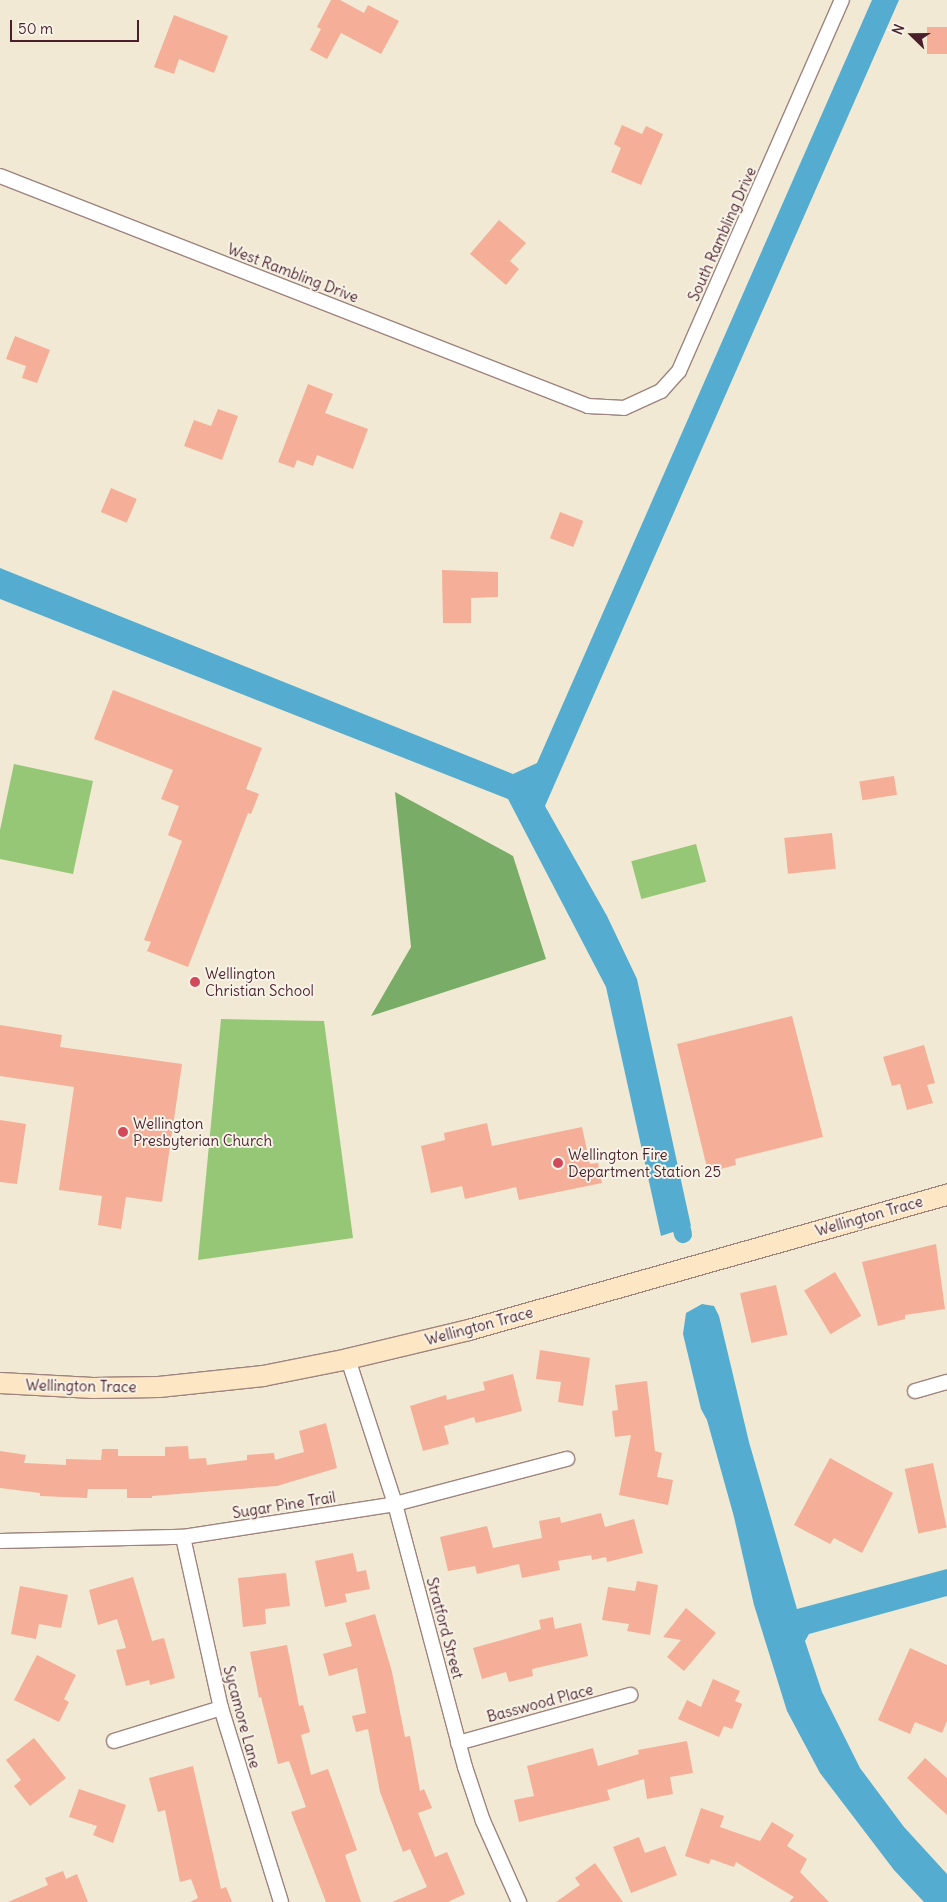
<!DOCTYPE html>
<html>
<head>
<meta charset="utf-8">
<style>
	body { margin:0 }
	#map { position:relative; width:947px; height:1902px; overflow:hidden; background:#f1e9d3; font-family:Delius,sans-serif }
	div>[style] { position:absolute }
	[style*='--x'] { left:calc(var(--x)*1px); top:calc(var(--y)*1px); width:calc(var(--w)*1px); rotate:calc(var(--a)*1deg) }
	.green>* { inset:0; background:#96c776; transform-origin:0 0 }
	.forest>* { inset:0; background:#78ac67 }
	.water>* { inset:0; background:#54add1 }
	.canal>* { height:18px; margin:-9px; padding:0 9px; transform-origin:9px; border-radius:9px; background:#54add1 }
	.building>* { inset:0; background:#f5ae97; transform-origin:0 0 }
	.roads { filter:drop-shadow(1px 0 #9e847f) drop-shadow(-1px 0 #9e847f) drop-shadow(0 1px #9e847f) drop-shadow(0 -1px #9e847f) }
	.street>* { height:14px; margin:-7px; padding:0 7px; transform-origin:7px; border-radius:7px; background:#fff }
	.secondary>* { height:20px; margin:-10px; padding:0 10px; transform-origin:10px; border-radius:10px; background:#fce6c4 }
	.dots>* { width:14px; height:14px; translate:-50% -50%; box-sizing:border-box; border:2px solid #f7f3e8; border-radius:50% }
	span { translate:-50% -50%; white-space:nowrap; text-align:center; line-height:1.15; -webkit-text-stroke:4px #f7f3e8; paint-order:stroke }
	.street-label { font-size:15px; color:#4a1f2b }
	.poi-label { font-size:15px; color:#4a1f2b }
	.left { translate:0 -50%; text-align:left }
	.north { position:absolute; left:887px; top:10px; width:50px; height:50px; -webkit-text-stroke:4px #f7f3e8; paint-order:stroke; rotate:292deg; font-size:14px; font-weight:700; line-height:20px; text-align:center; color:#4a1f2b }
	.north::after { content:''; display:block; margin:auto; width:18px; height:22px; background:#4a1f2b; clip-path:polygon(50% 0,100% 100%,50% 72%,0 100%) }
	.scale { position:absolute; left:10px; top:20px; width:129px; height:22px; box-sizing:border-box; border:2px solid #4a1f2b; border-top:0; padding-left:6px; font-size:15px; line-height:18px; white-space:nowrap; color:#4a1f2b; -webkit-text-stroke:4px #f7f3e8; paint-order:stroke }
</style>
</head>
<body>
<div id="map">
	<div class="green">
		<div style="clip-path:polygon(14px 764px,93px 781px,73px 874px,0 859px,0 830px)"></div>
		<div style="left:696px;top:844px;width:39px;height:67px;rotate:75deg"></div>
		<div style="clip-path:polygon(221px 1019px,324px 1021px,353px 1238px,198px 1260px)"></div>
	</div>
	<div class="forest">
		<div style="clip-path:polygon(395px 792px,513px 856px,546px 959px,371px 1016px,411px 947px)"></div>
	</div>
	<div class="water">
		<div style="clip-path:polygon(872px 0,899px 0,545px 806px,607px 916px,637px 979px,691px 1226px,661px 1236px,606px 987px,508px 799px,0 599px,0 568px,513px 774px,537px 763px)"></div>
		<div style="clip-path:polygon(702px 1304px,714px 1306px,719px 1316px,749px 1442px,797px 1609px,947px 1569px,947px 1596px,809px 1634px,805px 1641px,822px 1692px,860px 1768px,904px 1827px,947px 1874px,947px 1902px,924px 1902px,894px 1870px,820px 1773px,787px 1711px,754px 1605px,734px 1517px,707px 1420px,701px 1409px,683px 1334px,686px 1313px)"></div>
	</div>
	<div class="canal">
		<div style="--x:676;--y:1206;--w:29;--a:76"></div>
	</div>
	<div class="building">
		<div style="clip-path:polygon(331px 0,340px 0,364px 13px,368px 5px,399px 21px,381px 54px,341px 33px,327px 59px,310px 50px,321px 29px,317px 27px)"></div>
		<div style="clip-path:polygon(174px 15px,228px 36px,214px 73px,179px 59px,174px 74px,154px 67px)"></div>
		<div style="left:947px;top:27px;width:27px;height:20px;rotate:90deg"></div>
		<div style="clip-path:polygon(622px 125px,642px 134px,646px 126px,663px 134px,641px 185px,611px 172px,621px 148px,614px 144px)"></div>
		<div style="clip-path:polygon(499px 220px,526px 243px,510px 261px,519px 269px,506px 285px,470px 254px)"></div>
		<div style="clip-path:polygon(15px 336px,50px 350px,37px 383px,22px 378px,26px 366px,6px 359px)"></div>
		<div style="clip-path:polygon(308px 384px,333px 394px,325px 413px,368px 429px,353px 469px,317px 455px,313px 466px,297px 460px,294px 468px,278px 462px)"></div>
		<div style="clip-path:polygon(218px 409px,238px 416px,222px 460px,184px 446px,194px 420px,211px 426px)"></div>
		<div style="left:111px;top:488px;width:28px;height:26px;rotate:23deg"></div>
		<div style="left:560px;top:512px;width:25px;height:28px;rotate:21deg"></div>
		<div style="clip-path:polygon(442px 570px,498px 572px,498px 597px,471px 598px,471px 623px,443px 623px)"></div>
		<div style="clip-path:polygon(113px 690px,262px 748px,246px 789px,259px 794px,251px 814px,248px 813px,188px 967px,147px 951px,151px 942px,144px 940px,182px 841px,168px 835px,179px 806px,161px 799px,173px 770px,94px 739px)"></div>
		<div style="left:894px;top:776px;width:19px;height:35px;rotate:81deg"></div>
		<div style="left:832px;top:833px;width:36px;height:48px;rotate:84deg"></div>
		<div style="clip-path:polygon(792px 1016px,823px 1137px,735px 1159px,736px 1165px,708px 1172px,677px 1044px)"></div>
		<div style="clip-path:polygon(0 1025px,62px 1035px,60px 1047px,182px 1064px,162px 1202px,126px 1197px,121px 1229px,98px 1225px,102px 1196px,59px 1190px,74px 1087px,0 1076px)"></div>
		<div style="clip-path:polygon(924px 1045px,935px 1083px,927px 1085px,933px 1103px,907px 1110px,900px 1084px,892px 1086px,883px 1057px)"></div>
		<div style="clip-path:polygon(0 1120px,26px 1124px,17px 1184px,0 1182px)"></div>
		<div style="clip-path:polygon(487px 1123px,492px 1146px,582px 1127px,590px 1164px,598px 1163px,602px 1183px,519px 1200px,516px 1187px,465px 1199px,462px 1186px,431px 1193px,421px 1146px,445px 1140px,444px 1133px)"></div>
		<div style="clip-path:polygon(936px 1244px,945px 1309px,905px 1315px,905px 1319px,878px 1326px,862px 1262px)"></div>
		<div style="left:835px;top:1272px;width:51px;height:36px;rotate:59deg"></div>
		<div style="left:776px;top:1285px;width:51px;height:37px;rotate:77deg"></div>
		<div style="clip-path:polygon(540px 1350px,590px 1358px,583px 1406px,558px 1402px,561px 1382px,536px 1379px)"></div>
		<div style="clip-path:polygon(513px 1374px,522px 1411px,476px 1423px,474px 1417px,444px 1426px,449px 1444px,423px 1451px,410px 1406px,446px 1395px,447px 1400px,485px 1390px,483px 1382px)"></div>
		<div style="clip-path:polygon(647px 1381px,655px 1451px,662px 1453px,657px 1477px,673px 1480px,668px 1505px,619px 1495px,631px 1435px,615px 1437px,612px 1411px,618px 1410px,615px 1385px)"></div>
		<div style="clip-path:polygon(326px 1423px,337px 1468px,277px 1486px,152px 1496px,152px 1498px,127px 1498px,127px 1489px,88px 1489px,87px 1498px,40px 1496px,40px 1493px,0 1488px,0 1451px,26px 1455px,24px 1463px,66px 1465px,66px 1459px,101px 1460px,102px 1449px,118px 1449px,118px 1456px,165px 1456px,165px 1447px,188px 1446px,189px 1459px,206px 1458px,207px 1465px,247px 1460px,247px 1455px,274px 1453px,275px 1460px,304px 1452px,299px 1431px)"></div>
		<div style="clip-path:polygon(830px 1458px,893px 1493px,862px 1553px,834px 1538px,830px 1544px,794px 1525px)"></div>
		<div style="left:933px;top:1463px;width:66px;height:29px;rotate:78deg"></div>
		<div style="clip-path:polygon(601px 1513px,605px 1527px,634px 1519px,643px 1553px,607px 1562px,606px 1557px,592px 1560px,591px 1555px,558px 1561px,560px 1570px,522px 1578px,519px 1564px,477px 1574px,475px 1566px,448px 1571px,440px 1537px,487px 1526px,493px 1548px,542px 1538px,539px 1521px,560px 1517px,561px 1523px)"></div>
		<div style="clip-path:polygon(353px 1553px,357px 1572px,366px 1570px,370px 1589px,345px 1594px,347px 1602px,325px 1607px,315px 1561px)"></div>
		<div style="clip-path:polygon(286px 1573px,290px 1606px,265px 1609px,266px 1624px,243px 1627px,238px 1578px)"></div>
		<div style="clip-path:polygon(133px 1577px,152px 1641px,164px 1638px,175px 1678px,150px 1685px,149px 1680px,126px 1686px,116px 1650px,126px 1648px,117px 1619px,98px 1625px,89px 1590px)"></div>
		<div style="clip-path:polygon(637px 1581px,658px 1585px,650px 1635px,627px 1631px,629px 1624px,602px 1620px,608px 1587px,635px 1591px)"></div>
		<div style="clip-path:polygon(20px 1586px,68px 1595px,61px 1628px,39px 1624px,36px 1639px,11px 1634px)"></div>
		<div style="clip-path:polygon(686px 1608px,716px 1633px,684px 1671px,667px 1657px,681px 1640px,663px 1637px)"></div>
		<div style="clip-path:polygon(375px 1614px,392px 1672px,405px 1737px,410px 1736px,420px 1791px,424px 1789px,432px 1808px,418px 1813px,435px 1857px,447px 1852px,465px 1894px,448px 1902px,392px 1902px,427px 1887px,410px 1849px,403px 1852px,380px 1792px,368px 1729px,356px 1732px,352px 1716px,366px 1713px,357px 1668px,329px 1676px,323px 1654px,352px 1646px,345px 1623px)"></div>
		<div style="clip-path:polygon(553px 1617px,555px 1629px,581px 1623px,588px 1656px,532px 1669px,533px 1676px,509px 1682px,506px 1672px,482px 1679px,473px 1648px,541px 1629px,539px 1620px)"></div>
		<div style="clip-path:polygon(287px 1645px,299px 1706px,303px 1705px,310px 1732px,301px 1735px,311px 1775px,328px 1769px,357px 1850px,345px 1855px,361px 1902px,326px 1902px,291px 1812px,306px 1807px,289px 1761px,278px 1764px,261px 1697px,259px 1698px,250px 1652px)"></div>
		<div style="clip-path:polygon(910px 1648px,947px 1665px,947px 1721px,942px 1733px,915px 1722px,910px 1734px,878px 1720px)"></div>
		<div style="clip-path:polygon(37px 1655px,76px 1675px,64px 1699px,69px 1702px,59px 1722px,14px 1700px)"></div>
		<div style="clip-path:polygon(713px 1679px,740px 1691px,735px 1701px,742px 1704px,732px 1729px,724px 1726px,719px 1737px,678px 1719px,687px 1700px,701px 1707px)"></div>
		<div style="clip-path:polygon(34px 1738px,66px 1778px,30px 1806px,14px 1786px,21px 1780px,6px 1760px)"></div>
		<div style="clip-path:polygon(687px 1741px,693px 1773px,670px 1777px,673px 1794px,647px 1799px,644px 1779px,607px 1790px,610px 1800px,519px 1822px,514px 1800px,534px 1796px,527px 1766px,593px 1748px,598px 1766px,639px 1754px,638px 1750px)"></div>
		<div style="clip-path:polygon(925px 1758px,947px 1778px,947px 1815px,907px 1778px)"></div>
		<div style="clip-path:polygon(193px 1766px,221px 1889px,226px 1887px,232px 1902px,190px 1902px,198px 1898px,191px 1879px,180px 1882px,165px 1810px,158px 1812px,149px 1778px)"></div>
		<div style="clip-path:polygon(79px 1789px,126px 1805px,113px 1843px,93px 1835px,97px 1826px,69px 1817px)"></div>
		<div style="clip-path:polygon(701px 1808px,724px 1816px,720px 1827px,760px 1841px,772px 1822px,794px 1835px,787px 1846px,807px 1859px,800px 1872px,829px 1902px,789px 1902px,794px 1897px,736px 1862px,734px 1867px,711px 1859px,709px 1864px,685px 1856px)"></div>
		<div style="clip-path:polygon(639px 1837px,645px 1853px,665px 1846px,677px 1875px,631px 1893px,613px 1847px)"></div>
		<div style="clip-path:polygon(595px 1863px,623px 1902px,556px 1902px,580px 1885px,575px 1878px)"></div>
		<div style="clip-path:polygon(63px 1871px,66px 1879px,77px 1874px,88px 1902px,8px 1902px,48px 1885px,45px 1878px)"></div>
	</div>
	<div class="roads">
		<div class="street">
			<div style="--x:0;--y:176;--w:631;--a:21.36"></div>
			<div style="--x:588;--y:406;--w:36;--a:3"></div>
			<div style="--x:624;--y:408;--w:41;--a:-24.7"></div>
			<div style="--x:661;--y:391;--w:27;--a:-48"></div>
			<div style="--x:679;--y:371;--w:405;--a:-66.3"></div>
			<div style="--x:348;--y:1359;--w:152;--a:72"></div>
			<div style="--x:395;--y:1504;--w:272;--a:75.1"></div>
			<div style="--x:465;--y:1767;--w:57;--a:71.6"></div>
			<div style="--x:483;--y:1821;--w:89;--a:66"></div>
			<div style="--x:915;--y:1391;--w:33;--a:-16"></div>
			<div style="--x:183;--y:1537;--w:175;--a:77.5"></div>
			<div style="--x:221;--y:1708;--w:203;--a:72.8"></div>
			<div style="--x:0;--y:1541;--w:183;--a:-1.3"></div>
			<div style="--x:183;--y:1537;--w:215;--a:-8.8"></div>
			<div style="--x:395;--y:1504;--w:178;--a:-14.7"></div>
			<div style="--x:114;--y:1741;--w:112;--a:-17.1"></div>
			<div style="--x:458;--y:1743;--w:179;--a:-15.6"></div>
		</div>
		<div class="secondary">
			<div style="--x:0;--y:1383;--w:93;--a:3.1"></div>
			<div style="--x:93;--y:1388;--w:66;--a:-0.9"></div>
			<div style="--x:159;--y:1387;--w:105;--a:-6"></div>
			<div style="--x:263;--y:1376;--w:87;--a:-11.3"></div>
			<div style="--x:348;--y:1359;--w:124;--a:-13.5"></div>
			<div style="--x:469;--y:1330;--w:497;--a:-15.8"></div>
		</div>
	</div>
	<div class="dots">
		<div style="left:195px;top:982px;background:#d1495b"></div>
		<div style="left:123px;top:1132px;background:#d1495b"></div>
		<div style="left:558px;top:1163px;background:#d1495b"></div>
	</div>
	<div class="street-label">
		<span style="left:722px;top:234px;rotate:-66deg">South Rambling Drive</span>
		<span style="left:293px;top:273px;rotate:21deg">West Rambling Drive</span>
		<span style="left:869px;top:1216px;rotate:-16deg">Wellington Trace</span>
		<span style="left:479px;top:1326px;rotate:-15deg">Wellington Trace</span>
		<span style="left:81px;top:1386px;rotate:1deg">Wellington Trace</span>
		<span style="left:284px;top:1505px;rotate:-9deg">Sugar Pine Trail</span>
		<span style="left:445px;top:1628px;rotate:75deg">Stratford Street</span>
		<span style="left:540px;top:1703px;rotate:-15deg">Basswood Place</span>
		<span style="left:242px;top:1717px;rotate:75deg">Sycamore Lane</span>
	</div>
	<div class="poi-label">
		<span class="left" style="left:205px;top:982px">Wellington<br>Christian School</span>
		<span class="left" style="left:133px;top:1132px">Wellington<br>Presbyterian Church</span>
		<span class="left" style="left:568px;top:1163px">Wellington Fire<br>Department Station 25</span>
	</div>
	<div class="north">N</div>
	<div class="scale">50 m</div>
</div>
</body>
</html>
